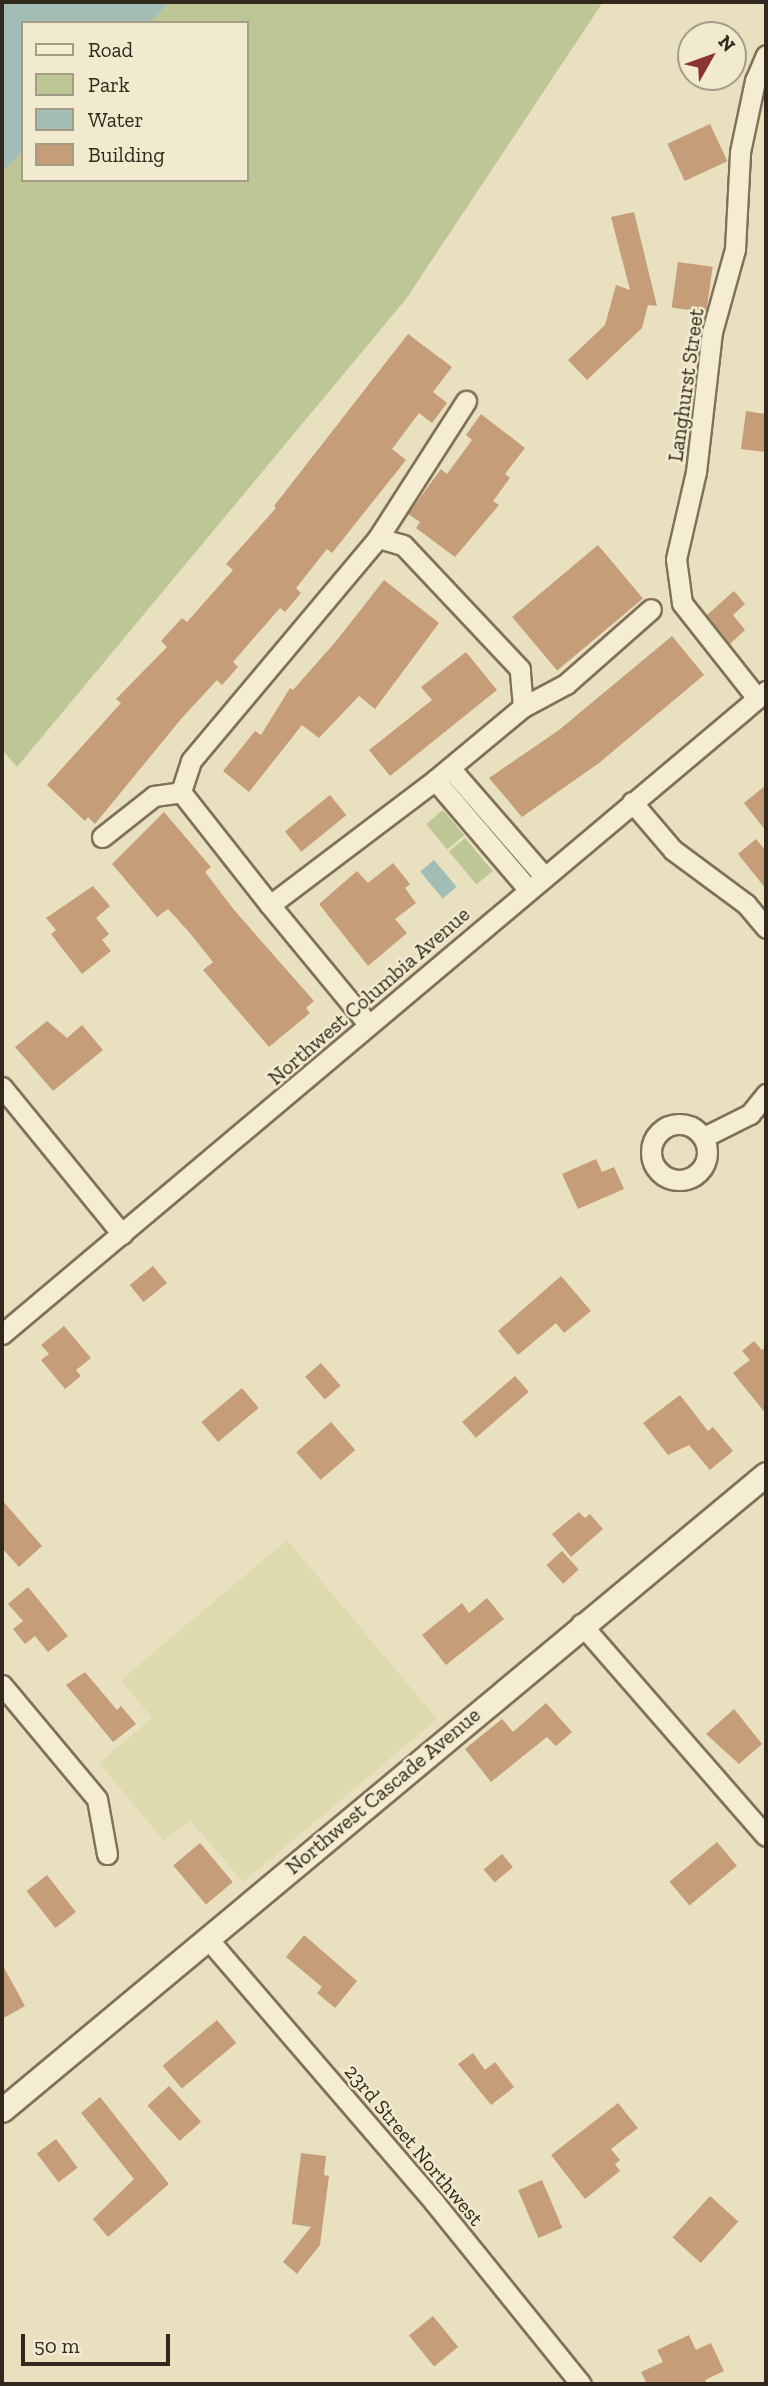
<!DOCTYPE html>
<html>
<head>
<meta charset="utf-8">
<style>
	body { margin:0 }
	#map { position:relative; width:768px; height:2386px; overflow:hidden; background:#e9e0c0; font-family:"Zilla Slab",serif }
	div>[style] { position:absolute }
	[style*='--x'] { left:calc(var(--x)*1px); top:calc(var(--y)*1px); width:calc(var(--w)*1px); rotate:calc(var(--a)*1deg) }
	.farmland>* { inset:0; background:#dedaae }
	.green>* { inset:0; background:#bdc695; transform-origin:0 0 }
	.water>* { inset:0; background:#a2bcb6; transform-origin:0 0 }
	.building>* { inset:0; background:#c59d79; transform-origin:0 0 }
	.roads { filter:drop-shadow(2px 0 #817159) drop-shadow(-2px 0 #817159) drop-shadow(0 2px #817159) drop-shadow(0 -2px #817159) }
	.minor>* { height:19px; margin:-9.5px; padding:0 9.5px; transform-origin:9.5px; border-radius:9.5px; background:#f5edd2 }
	.minor>.ring { margin:-9.5px; padding:0; box-sizing:content-box; background:none; border:19px solid #f5edd2; border-radius:50% }
	.tertiary>* { height:23px; margin:-11.5px; padding:0 11.5px; transform-origin:11.5px; border-radius:11.5px; background:#f5edd2 }
	span { translate:-50% -50%; white-space:nowrap; text-align:center; line-height:1.15; -webkit-text-stroke:5px #f2eacf; paint-order:stroke }
	.street-label { font-size:21px; color:#32281d }
	.frame { position:absolute; inset:0; border:4px solid #32281d; pointer-events:none }
	.legend { position:absolute; left:21px; top:21px; width:228px; height:161px; box-sizing:border-box; background:#f2eacf; border:2px solid #a59c88; margin:0; padding:9px 12px; list-style:none; font-size:21px; color:#32281d }
	.legend li { display:flex; align-items:center; gap:14px; height:35px }
	.legend b { width:35px; border:2px solid #a59c88 }
	.north { position:absolute; left:677px; top:21px; width:70px; height:70px; box-sizing:border-box; background:#f2eacf; border:2px solid #a59c88; border-radius:50%; rotate:50deg; font-size:19px; font-weight:700; line-height:28px; text-align:center; color:#32281d }
	.north::after { content:''; display:block; margin:auto; width:24px; height:32px; background:#8b342f; clip-path:polygon(50% 0,100% 100%,50% 72%,0 100%) }
	.scale { position:absolute; left:21px; top:2334px; width:149px; height:32px; box-sizing:border-box; border:4px solid #32281d; border-top:0; padding-left:9px; font-size:21px; line-height:24px; white-space:nowrap; color:#32281d; -webkit-text-stroke:5px #f2eacf; paint-order:stroke }
</style>
</head>
<body>
<div id="map">
	<div class="farmland">
		<div style="clip-path:polygon(287px 1540px,437px 1719px,243px 1882px,190px 1820px,164px 1841px,99px 1763px,152px 1718px,121px 1680px)"></div>
	</div>
	<div class="green">
		<div style="clip-path:polygon(170px 2px,603px 2px,406px 299px,17px 767px,2px 750px,2px 172px,23px 151px,23px 180px,247px 180px,247px 23px,149px 23px)"></div>
		<div style="left:443px;top:810px;width:33px;height:22px;rotate:50deg"></div>
		<div style="left:465px;top:838px;width:43px;height:21px;rotate:50deg"></div>
	</div>
	<div class="water">
		<div style="clip-path:polygon(2px 2px,170px 2px,149px 23px,23px 23px,23px 151px,2px 172px)"></div>
		<div style="left:434px;top:860px;width:35px;height:18px;rotate:50deg"></div>
	</div>
	<div class="building">
		<div style="left:710px;top:124px;width:41px;height:47px;rotate:65deg"></div>
		<div style="clip-path:polygon(634px 212px,657px 306px,648px 305px,642px 328px,587px 380px,568px 360px,605px 325px,616px 285px,630px 290px,611px 217px)"></div>
		<div style="left:678px;top:262px;width:35px;height:46px;rotate:8deg"></div>
		<div style="clip-path:polygon(408px 334px,452px 367px,433px 392px,447px 403px,432px 423px,419px 413px,392px 449px,406px 460px,332px 553px,327px 549px,296px 588px,301px 593px,285px 612px,280px 608px,233px 662px,238px 667px,222px 685px,217px 680px,181px 719px,95px 824px,88px 817px,85px 821px,47px 785px,121px 703px,116px 699px,167px 647px,161px 641px,182px 618px,187px 622px,233px 570px,226px 564px,276px 508px,274px 506px)"></div>
		<div style="clip-path:polygon(746px 411px,766px 414px,766px 452px,741px 449px)"></div>
		<div style="clip-path:polygon(481px 414px,525px 448px,505px 474px,510px 478px,493px 501px,499px 505px,455px 557px,416px 528px,420px 522px,408px 514px,441px 469px,447px 474px,472px 440px,466px 435px)"></div>
		<div style="left:598px;top:545px;width:70px;height:112px;rotate:50deg"></div>
		<div style="clip-path:polygon(384px 580px,439px 623px,375px 709px,359px 696px,319px 738px,302px 725px,249px 792px,223px 771px,255px 731px,261px 735px,290px 688px,293px 690px,337px 640px)"></div>
		<div style="clip-path:polygon(734px 591px,745px 604px,733px 615px,745px 630px,730px 644px,707px 615px)"></div>
		<div style="clip-path:polygon(672px 636px,704px 675px,599px 763px,522px 817px,489px 778px,559px 730px)"></div>
		<div style="clip-path:polygon(466px 652px,497px 690px,390px 776px,369px 750px,432px 700px,421px 687px)"></div>
		<div style="clip-path:polygon(766px 785px,766px 831px,744px 803px)"></div>
		<div style="left:330px;top:795px;width:26px;height:58px;rotate:51deg"></div>
		<div style="clip-path:polygon(164px 812px,211px 867px,205px 872px,235px 911px,314px 1001px,306px 1008px,310px 1013px,269px 1047px,203px 970px,213px 962px,189px 932px,168px 909px,157px 917px,112px 864px)"></div>
		<div style="clip-path:polygon(756px 839px,766px 851px,766px 889px,738px 854px)"></div>
		<div style="clip-path:polygon(393px 863px,410px 884px,405px 888px,416px 903px,395px 919px,407px 933px,368px 966px,319px 904px,357px 871px,368px 883px)"></div>
		<div style="clip-path:polygon(93px 886px,110px 906px,96px 918px,109px 934px,102px 940px,111px 951px,82px 974px,51px 934px,56px 930px,46px 918px)"></div>
		<div style="clip-path:polygon(47px 1021px,67px 1038px,82px 1025px,103px 1050px,53px 1091px,15px 1047px)"></div>
		<div style="clip-path:polygon(596px 1159px,602px 1172px,614px 1167px,624px 1189px,578px 1209px,562px 1174px)"></div>
		<div style="left:153px;top:1266px;width:22px;height:30px;rotate:51deg"></div>
		<div style="clip-path:polygon(561px 1276px,591px 1311px,564px 1333px,556px 1323px,518px 1355px,498px 1331px)"></div>
		<div style="clip-path:polygon(64px 1326px,91px 1358px,76px 1370px,81px 1376px,65px 1389px,41px 1360px,49px 1354px,41px 1345px)"></div>
		<div style="clip-path:polygon(754px 1341px,762px 1350px,766px 1347px,766px 1414px,733px 1373px,750px 1360px,742px 1351px)"></div>
		<div style="left:321px;top:1363px;width:30px;height:21px;rotate:49deg"></div>
		<div style="left:515px;top:1376px;width:21px;height:70px;rotate:49deg"></div>
		<div style="left:242px;top:1388px;width:26px;height:53px;rotate:50deg"></div>
		<div style="clip-path:polygon(680px 1395px,708px 1431px,713px 1427px,733px 1451px,710px 1470px,689px 1445px,668px 1455px,643px 1423px)"></div>
		<div style="left:331px;top:1422px;width:37px;height:46px;rotate:49deg"></div>
		<div style="clip-path:polygon(2px 1500px,42px 1546px,19px 1567px,2px 1548px)"></div>
		<div style="clip-path:polygon(579px 1512px,585px 1518px,590px 1514px,603px 1529px,571px 1557px,552px 1534px)"></div>
		<div style="left:562px;top:1551px;width:25px;height:21px;rotate:48deg"></div>
		<div style="clip-path:polygon(28px 1587px,68px 1636px,48px 1652px,35px 1636px,25px 1644px,13px 1629px,23px 1621px,8px 1604px)"></div>
		<div style="clip-path:polygon(487px 1598px,504px 1619px,446px 1665px,422px 1635px,462px 1603px,469px 1613px)"></div>
		<div style="clip-path:polygon(85px 1672px,117px 1710px,121px 1706px,136px 1724px,113px 1742px,66px 1685px)"></div>
		<div style="clip-path:polygon(546px 1703px,572px 1732px,556px 1746px,547px 1737px,491px 1782px,465px 1749px,502px 1719px,513px 1732px)"></div>
		<div style="clip-path:polygon(734px 1709px,762px 1744px,739px 1764px,706px 1734px)"></div>
		<div style="left:717px;top:1842px;width:31px;height:62px;rotate:50deg"></div>
		<div style="left:200px;top:1843px;width:51px;height:35px;rotate:50deg"></div>
		<div style="left:502px;top:1854px;width:17px;height:24px;rotate:50deg"></div>
		<div style="left:47px;top:1875px;width:47px;height:26px;rotate:52deg"></div>
		<div style="clip-path:polygon(304px 1935px,357px 1981px,335px 2008px,317px 1993px,322px 1987px,286px 1957px)"></div>
		<div style="clip-path:polygon(2px 1964px,25px 2006px,2px 2019px)"></div>
		<div style="left:217px;top:2020px;width:30px;height:71px;rotate:50deg"></div>
		<div style="clip-path:polygon(473px 2053px,485px 2070px,495px 2062px,514px 2087px,491px 2105px,458px 2064px)"></div>
		<div style="left:169px;top:2086px;width:48px;height:29px;rotate:48deg"></div>
		<div style="clip-path:polygon(100px 2097px,169px 2184px,108px 2237px,93px 2219px,134px 2179px,81px 2113px)"></div>
		<div style="clip-path:polygon(618px 2103px,638px 2128px,611px 2149px,620px 2160px,615px 2164px,620px 2171px,585px 2199px,551px 2155px)"></div>
		<div style="left:56px;top:2139px;width:36px;height:24px;rotate:53deg"></div>
		<div style="clip-path:polygon(301px 2153px,326px 2156px,324px 2175px,329px 2176px,320px 2245px,297px 2274px,283px 2262px,311px 2227px,292px 2224px)"></div>
		<div style="left:542px;top:2180px;width:52px;height:26px;rotate:67deg"></div>
		<div style="left:710px;top:2196px;width:38px;height:56px;rotate:42deg"></div>
		<div style="left:433px;top:2316px;width:40px;height:31px;rotate:51deg"></div>
		<div style="clip-path:polygon(689px 2335px,696px 2350px,711px 2343px,724px 2371px,705px 2380px,707px 2384px,647px 2384px,641px 2372px,663px 2362px,657px 2350px)"></div>
	</div>
	<div class="roads">
		<div class="minor">
			<div style="--x:378;--y:538;--w:163;--a:-57.3"></div>
			<div style="--x:757;--y:698;--w:121;--a:-128.3"></div>
			<div style="--x:682;--y:603;--w:44;--a:-97.8"></div>
			<div style="--x:676;--y:559;--w:89;--a:-77.1"></div>
			<div style="--x:696;--y:472;--w:141;--a:-83.5"></div>
			<div style="--x:712;--y:332;--w:86;--a:-74.5"></div>
			<div style="--x:735;--y:249;--w:97;--a:-87"></div>
			<div style="--x:740;--y:152;--w:73;--a:-78.1"></div>
			<div style="--x:755;--y:81;--w:28;--a:-67"></div>
			<div style="--x:523;--y:707;--w:49;--a:-28.1"></div>
			<div style="--x:566;--y:684;--w:113;--a:-41.4"></div>
			<div style="--x:450;--y:768;--w:142;--a:49"></div>
			<div style="--x:435;--y:780;--w:143;--a:49.5"></div>
			<div style="--x:632;--y:802;--w:63;--a:49.5"></div>
			<div style="--x:673;--y:850;--w:91;--a:36.5"></div>
			<div style="--x:746;--y:904;--w:31;--a:50"></div>
			<div style="--x:102;--y:837;--w:66;--a:-38.3"></div>
			<div style="--x:154;--y:796;--w:27;--a:-8"></div>
			<div style="--x:270;--y:905;--w:207;--a:-37.1"></div>
			<div style="--x:435;--y:780;--w:114;--a:-39.7"></div>
			<div style="--x:523;--y:707;--w:38;--a:-95"></div>
			<div style="--x:520;--y:669;--w:170;--a:-133.3"></div>
			<div style="--x:403;--y:545;--w:26;--a:-164"></div>
			<div style="--x:378;--y:538;--w:291;--a:130"></div>
			<div style="--x:191;--y:761;--w:33;--a:108"></div>
			<div style="--x:181;--y:792;--w:144;--a:51.8"></div>
			<div style="--x:270;--y:905;--w:154;--a:50.5"></div>
			<div style="--x:2;--y:1087;--w:190;--a:50.8"></div>
			<div class="ring" style="left:651px;top:1124px;width:37px;height:37px"></div>
			<div style="--x:704;--y:1137;--w:51;--a:-26.6"></div>
			<div style="--x:750;--y:1114;--w:26;--a:-51"></div>
			<div style="--x:2;--y:1334;--w:999;--a:-40.08"></div>
			<div style="--x:581;--y:1624;--w:281;--a:48.9"></div>
			<div style="--x:2;--y:1685;--w:148;--a:50.2"></div>
			<div style="--x:97;--y:1799;--w:56;--a:79.7"></div>
			<div style="--x:208;--y:1939;--w:347;--a:49.3"></div>
			<div style="--x:434;--y:2202;--w:234;--a:51.1"></div>
		</div>
		<div class="tertiary">
			<div style="--x:2;--y:2110;--w:994;--a:-39.78"></div>
		</div>
	</div>
	<div class="street-label">
		<span style="left:686px;top:385px;rotate:-82deg">Langhurst Street</span>
		<span style="left:369px;top:996px;rotate:-41deg">Northwest Columbia Avenue</span>
		<span style="left:383px;top:1791px;rotate:-40deg">Northwest Cascade Avenue</span>
		<span style="left:414px;top:2145px;rotate:50deg">23rd Street Northwest</span>
	</div>
	<div class="frame"></div>
	<ul class="legend">
	<li><b style="height:9px;background:#f5edd2"></b>Road</li>
	<li><b style="height:19px;background:#bdc695"></b>Park</li>
	<li><b style="height:19px;background:#a2bcb6"></b>Water</li>
	<li><b style="height:19px;background:#c59d79"></b>Building</li>
	</ul>
	<div class="north">N</div>
	<div class="scale">50 m</div>
</div>
</body>
</html>
